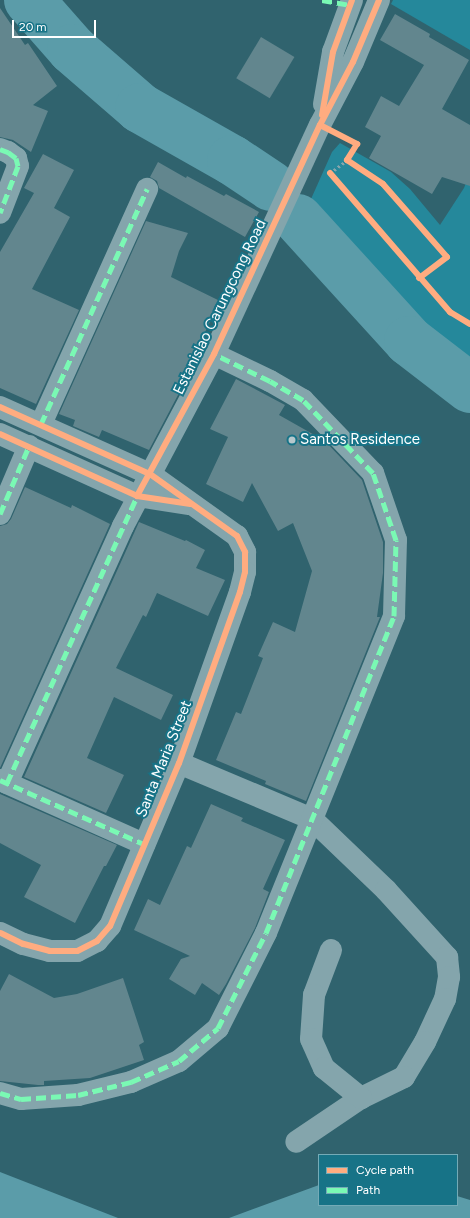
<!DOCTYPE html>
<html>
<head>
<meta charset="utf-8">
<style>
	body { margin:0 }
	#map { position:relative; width:470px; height:1218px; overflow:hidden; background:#30636e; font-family:Figtree,sans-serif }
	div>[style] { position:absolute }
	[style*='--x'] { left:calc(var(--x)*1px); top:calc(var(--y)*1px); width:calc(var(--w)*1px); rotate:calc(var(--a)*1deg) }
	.green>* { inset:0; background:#25889b }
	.water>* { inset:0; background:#5b9ca9 }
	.river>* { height:50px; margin:-25px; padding:0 25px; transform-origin:25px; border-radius:25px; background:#5b9ca9 }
	.building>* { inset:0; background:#62868e; transform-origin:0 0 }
	.path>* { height:2.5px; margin-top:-1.25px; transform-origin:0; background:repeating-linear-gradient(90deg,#84a5ac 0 2px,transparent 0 5px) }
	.minor>* { height:22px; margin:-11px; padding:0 11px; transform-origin:11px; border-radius:11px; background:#84a5ac }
	.quiet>* { height:5px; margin-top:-2.5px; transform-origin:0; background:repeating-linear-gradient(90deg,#7af9b4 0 10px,transparent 0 15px) }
	.cycleway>* { height:6px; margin:-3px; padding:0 3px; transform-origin:3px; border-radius:3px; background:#ffac80 }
	.dots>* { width:11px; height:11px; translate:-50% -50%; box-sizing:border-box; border:2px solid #177387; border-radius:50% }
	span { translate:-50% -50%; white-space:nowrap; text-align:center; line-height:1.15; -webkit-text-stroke:4px #177387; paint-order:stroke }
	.street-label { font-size:15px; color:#fff }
	.poi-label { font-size:15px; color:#fff }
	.left { translate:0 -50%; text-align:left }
	.legend { position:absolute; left:318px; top:1154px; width:140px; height:52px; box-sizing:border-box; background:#177387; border:1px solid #74abb7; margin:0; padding:5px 7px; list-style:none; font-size:12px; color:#fff }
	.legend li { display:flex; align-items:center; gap:8px; height:20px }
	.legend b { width:20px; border:1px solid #74abb7 }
	.scale { position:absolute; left:12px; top:20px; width:84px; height:18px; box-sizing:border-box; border:2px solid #fff; border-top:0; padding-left:5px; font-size:12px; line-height:14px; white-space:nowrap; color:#fff; -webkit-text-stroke:3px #177387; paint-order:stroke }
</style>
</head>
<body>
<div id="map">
	<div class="green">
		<div style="clip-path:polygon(393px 0,470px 0,470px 50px,391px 4px)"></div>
		<div style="clip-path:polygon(340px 143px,391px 172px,410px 189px,440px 225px,464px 188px,470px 173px,470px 364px,420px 325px,311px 199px,332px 152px)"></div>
	</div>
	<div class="water">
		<div style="clip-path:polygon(0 1172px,118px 1218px,0 1218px)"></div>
		<div style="clip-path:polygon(319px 1185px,319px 1205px,457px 1205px,457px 1196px,470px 1200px,470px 1218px,229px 1218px)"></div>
	</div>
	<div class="river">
		<div style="--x:29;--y:0;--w:65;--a:48.7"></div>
		<div style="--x:72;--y:49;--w:90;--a:40.9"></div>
		<div style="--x:140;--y:108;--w:106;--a:29.5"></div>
		<div style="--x:232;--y:160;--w:47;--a:33.7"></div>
		<div style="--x:298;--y:219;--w:165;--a:47.7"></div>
		<div style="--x:409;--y:341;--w:77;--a:37.6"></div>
	</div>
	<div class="building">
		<div style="clip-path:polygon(0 8px,25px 45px,28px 43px,57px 86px,33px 105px,48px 111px,31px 152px,13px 140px,0 137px)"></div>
		<div style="clip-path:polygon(395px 14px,430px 34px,429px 37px,469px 60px,442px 109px,470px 125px,470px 186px,442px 177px,432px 194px,369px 158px,381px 136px,365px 127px,381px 96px,399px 106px,424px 65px,380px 40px)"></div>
		<div style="left:261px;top:37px;width:39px;height:48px;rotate:31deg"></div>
		<div style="clip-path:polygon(43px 154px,74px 170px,54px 208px,70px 217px,32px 289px,79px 310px,36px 404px,0 388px,0 252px,34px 193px,24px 188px)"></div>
		<div style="clip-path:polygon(158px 162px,186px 178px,187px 176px,224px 196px,226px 194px,259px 212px,245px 237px,159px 188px,157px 181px,150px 177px)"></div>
		<div style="clip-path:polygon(146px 221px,188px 233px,179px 251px,171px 277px,220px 301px,194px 355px,198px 357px,149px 450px,102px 430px,99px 437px,73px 426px,75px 420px,59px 414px)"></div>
		<div style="clip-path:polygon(236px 379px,285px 405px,279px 415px,325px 441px,362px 480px,383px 542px,383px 573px,377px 617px,380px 617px,306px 801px,265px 784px,266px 781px,216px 760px,236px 712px,241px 714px,263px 658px,258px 656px,273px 622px,295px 632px,312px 571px,293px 523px,278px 531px,252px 483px,243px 502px,206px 484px,228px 437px,210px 429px)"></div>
		<div style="clip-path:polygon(25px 487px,71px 508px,72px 505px,110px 524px,0 768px,0 526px,7px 524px,11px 519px)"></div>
		<div style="clip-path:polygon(139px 522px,185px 541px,186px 540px,205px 550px,196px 568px,225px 580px,208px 616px,157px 593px,146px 617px,143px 615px,116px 668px,173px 695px,161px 720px,114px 697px,87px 758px,124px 775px,106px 813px,24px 777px)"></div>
		<div style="clip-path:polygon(0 794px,117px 845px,106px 866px,104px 866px,75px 923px,24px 897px,41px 865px,0 843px)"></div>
		<div style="clip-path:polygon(211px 804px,243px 818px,241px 821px,285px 840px,263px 889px,269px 892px,255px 928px,226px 984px,219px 995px,202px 983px,195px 995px,169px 979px,181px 959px,190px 956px,134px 930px,148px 899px,160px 905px,187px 846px,191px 848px)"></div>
		<div style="clip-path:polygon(9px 974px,54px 998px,77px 994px,123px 978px,144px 1042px,139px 1045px,144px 1060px,90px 1078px,44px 1081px,44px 1085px,38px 1085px,0 1081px,0 991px)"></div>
	</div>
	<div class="path">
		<div style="--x:343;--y:137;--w:16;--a:27"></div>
		<div style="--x:357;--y:144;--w:19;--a:122"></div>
		<div style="--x:347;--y:160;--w:43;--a:33.7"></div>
		<div style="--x:383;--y:184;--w:97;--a:48.8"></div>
		<div style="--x:447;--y:257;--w:35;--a:143"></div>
		<div style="--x:330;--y:173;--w:21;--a:-37"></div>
	</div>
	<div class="minor">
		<div style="--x:324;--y:104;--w:53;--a:-80.2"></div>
		<div style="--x:333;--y:52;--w:55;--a:-69.9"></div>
		<div style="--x:0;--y:149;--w:9;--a:21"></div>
		<div style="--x:8;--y:152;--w:10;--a:37"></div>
		<div style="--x:16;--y:158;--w:8;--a:76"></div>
		<div style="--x:18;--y:166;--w:50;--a:111"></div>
		<div style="--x:0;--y:407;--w:164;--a:24.1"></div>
		<div style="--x:150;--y:474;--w:107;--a:35.5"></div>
		<div style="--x:237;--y:536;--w:18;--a:63"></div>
		<div style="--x:245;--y:552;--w:20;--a:90"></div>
		<div style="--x:245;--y:572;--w:21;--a:104"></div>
		<div style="--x:240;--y:592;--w:182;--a:109.6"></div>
		<div style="--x:179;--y:763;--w:177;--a:112.9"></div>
		<div style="--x:110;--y:926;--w:20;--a:131"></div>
		<div style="--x:97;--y:941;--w:22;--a:153"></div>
		<div style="--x:77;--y:951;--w:27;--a:180"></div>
		<div style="--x:50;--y:951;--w:28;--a:-165"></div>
		<div style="--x:23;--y:944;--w:25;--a:-154"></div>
		<div style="--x:41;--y:424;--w:258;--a:-65.7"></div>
		<div style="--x:0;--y:434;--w:150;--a:24.3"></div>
		<div style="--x:137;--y:496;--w:53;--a:8.7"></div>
		<div style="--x:0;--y:514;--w:74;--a:-66.9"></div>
		<div style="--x:179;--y:763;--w:144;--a:22.8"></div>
		<div style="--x:312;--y:819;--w:103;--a:43.8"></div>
		<div style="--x:386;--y:890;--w:91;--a:47.7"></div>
		<div style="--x:447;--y:957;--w:20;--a:84"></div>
		<div style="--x:449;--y:977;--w:22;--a:100"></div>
		<div style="--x:445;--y:999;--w:47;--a:114.9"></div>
		<div style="--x:425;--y:1042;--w:41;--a:121"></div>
		<div style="--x:404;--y:1077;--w:48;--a:154"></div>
		<div style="--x:361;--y:1098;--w:78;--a:145.9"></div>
		<div style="--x:0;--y:780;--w:158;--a:24"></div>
		<div style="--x:7;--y:783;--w:282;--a:-65.7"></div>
		<div style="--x:123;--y:526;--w:195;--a:-62.1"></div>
		<div style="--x:214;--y:354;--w:252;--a:-65.2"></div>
		<div style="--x:320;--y:125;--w:71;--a:-62.4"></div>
		<div style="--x:353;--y:62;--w:67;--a:-67.2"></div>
		<div style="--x:331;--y:950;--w:48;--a:110.7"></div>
		<div style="--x:314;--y:995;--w:44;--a:93.9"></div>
		<div style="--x:311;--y:1039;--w:32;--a:66"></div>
		<div style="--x:324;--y:1068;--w:48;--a:39"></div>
		<div style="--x:0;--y:1093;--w:22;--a:16"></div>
		<div style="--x:21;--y:1099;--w:57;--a:-4"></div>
		<div style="--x:78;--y:1095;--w:55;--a:-13.8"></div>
		<div style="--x:131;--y:1082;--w:52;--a:-23.6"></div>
		<div style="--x:179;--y:1061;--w:51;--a:-40.2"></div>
		<div style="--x:218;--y:1028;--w:106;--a:-63.2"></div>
		<div style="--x:266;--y:933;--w:342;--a:-68"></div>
		<div style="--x:394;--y:616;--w:76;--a:-88.5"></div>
		<div style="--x:396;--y:540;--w:71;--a:-108.9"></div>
		<div style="--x:373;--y:473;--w:101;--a:-133.8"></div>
		<div style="--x:303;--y:400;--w:38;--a:-150"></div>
		<div style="--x:270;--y:381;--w:62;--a:-154.3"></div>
	</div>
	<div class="quiet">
		<div style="--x:322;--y:0;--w:28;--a:10"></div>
		<div style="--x:0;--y:149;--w:9;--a:21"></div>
		<div style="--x:8;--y:152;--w:10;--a:37"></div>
		<div style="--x:16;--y:158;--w:8;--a:76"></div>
		<div style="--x:18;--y:166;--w:50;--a:111"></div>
		<div style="--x:41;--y:424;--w:258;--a:-65.7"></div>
		<div style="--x:0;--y:514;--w:74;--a:-66.9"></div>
		<div style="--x:0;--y:780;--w:158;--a:24"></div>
		<div style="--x:7;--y:783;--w:315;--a:-65.6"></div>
		<div style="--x:0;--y:1093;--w:22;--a:16"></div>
		<div style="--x:21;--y:1099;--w:57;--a:-4"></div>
		<div style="--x:78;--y:1095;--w:55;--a:-13.8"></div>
		<div style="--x:131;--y:1082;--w:52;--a:-23.6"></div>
		<div style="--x:179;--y:1061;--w:51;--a:-40.2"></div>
		<div style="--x:218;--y:1028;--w:106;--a:-63.2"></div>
		<div style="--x:266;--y:933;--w:342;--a:-68"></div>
		<div style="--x:394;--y:616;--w:76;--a:-88.5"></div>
		<div style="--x:396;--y:540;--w:71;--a:-108.9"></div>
		<div style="--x:373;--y:473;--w:101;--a:-133.8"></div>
		<div style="--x:303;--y:400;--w:38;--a:-150"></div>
		<div style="--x:270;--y:381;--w:62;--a:-154.3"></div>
	</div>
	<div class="cycleway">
		<div style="--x:322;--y:115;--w:64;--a:-80.1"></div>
		<div style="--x:333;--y:52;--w:55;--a:-69.9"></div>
		<div style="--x:320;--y:125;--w:42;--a:27.2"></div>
		<div style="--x:357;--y:144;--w:19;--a:122"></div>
		<div style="--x:347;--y:160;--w:43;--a:33.7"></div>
		<div style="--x:383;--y:184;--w:97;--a:48.8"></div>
		<div style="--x:447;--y:257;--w:35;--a:143"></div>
		<div style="--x:330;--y:173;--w:184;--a:49.2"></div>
		<div style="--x:450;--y:312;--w:23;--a:31"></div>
		<div style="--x:0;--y:407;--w:164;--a:24.1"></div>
		<div style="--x:150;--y:474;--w:107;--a:35.5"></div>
		<div style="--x:237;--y:536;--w:18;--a:63"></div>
		<div style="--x:245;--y:552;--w:20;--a:90"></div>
		<div style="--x:245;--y:572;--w:21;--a:104"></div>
		<div style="--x:240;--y:592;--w:182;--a:109.6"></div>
		<div style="--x:179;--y:763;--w:177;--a:112.9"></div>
		<div style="--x:110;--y:926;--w:20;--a:131"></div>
		<div style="--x:97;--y:941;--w:22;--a:153"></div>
		<div style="--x:77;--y:951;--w:27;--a:180"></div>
		<div style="--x:50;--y:951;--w:28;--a:-165"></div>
		<div style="--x:23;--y:944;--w:25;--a:-154"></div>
		<div style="--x:0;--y:434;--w:150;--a:24.3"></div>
		<div style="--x:137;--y:496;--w:54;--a:8.6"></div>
		<div style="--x:137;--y:496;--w:162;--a:-61.5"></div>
		<div style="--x:214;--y:354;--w:252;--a:-65.2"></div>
		<div style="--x:320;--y:125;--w:71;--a:-62.4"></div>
		<div style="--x:353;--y:62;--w:67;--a:-67.2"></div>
	</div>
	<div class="dots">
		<div style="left:292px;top:440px;background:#b7c8cc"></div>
	</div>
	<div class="street-label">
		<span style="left:220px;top:307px;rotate:-64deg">Estanislao Carungcong Road</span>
		<span style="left:164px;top:759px;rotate:-68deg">Santa Maria Street</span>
	</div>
	<div class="poi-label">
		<span class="left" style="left:300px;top:440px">Santos Residence</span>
	</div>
	<ul class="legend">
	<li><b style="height:5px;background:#ffac80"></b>Cycle path</li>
	<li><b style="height:5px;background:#7af9b4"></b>Path</li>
	</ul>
	<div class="scale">20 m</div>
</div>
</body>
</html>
